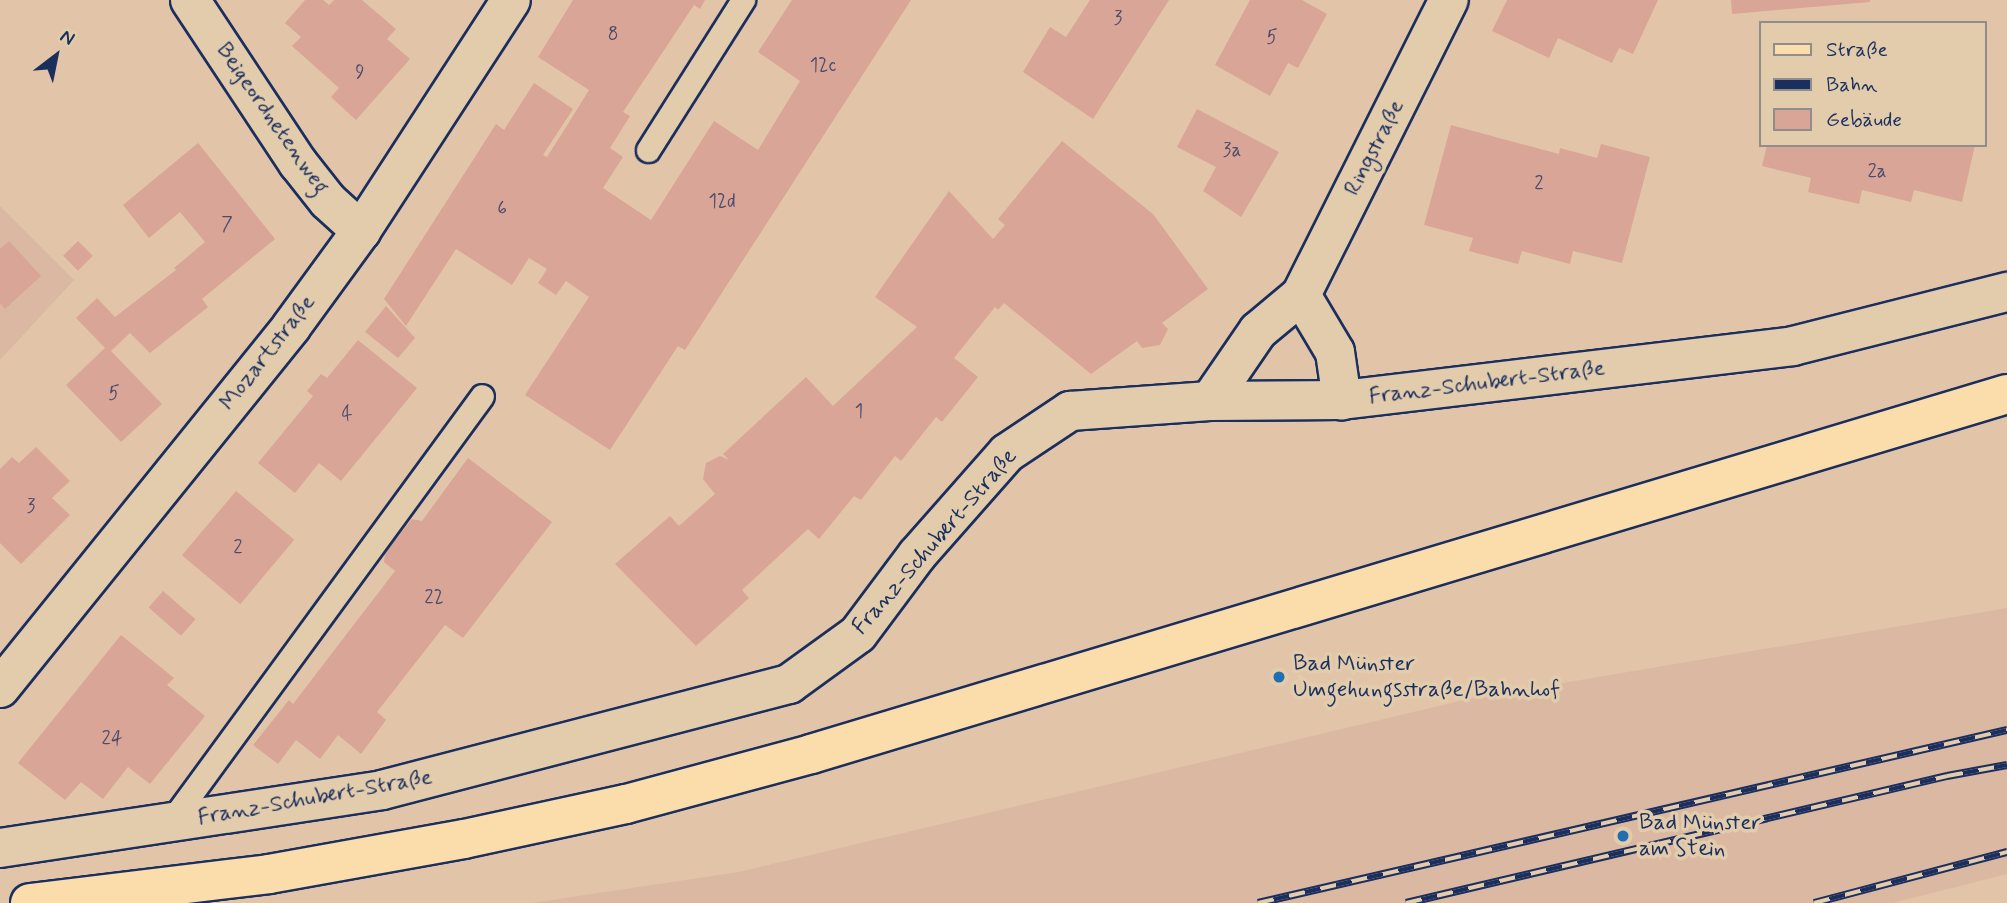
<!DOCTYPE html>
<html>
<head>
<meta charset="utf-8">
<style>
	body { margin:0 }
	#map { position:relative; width:2007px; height:903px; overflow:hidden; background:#e2c5a8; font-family:Mynerve,sans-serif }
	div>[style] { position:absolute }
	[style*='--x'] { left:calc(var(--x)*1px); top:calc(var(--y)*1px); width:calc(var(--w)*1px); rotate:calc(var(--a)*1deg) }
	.built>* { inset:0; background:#dbb8a2 }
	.building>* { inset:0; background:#d9a596; transform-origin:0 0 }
	.roads { filter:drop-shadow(2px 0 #1b2f5e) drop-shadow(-2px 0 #1b2f5e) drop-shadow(0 2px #1b2f5e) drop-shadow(0 -2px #1b2f5e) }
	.lane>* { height:23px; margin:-11.5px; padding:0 11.5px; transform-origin:11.5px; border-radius:11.5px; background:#e2ccac }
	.street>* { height:38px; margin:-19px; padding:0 19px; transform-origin:19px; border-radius:19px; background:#e2ccac }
	.primary>* { height:38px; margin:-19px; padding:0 19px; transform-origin:19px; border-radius:19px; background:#faddab }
	.rail>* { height:8px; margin-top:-4px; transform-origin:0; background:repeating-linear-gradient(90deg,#e2ccac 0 16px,#1b2f5e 0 32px); box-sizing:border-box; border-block:2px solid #1b2f5e }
	.dots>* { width:19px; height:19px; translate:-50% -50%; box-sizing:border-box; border:4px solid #e2ccac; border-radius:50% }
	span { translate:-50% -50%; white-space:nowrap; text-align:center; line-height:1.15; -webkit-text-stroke:7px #e2ccac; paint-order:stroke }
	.number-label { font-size:19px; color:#4a4c6c }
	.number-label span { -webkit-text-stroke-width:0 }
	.street-label { font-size:23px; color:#1b2f5e }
	.poi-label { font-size:23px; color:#1b2f5e }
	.left { translate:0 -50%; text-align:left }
	.legend { position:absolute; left:1759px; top:21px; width:228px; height:126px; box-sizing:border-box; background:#e2ccac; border:2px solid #928d8d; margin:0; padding:9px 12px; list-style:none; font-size:21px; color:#1b2f5e }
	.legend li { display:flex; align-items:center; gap:14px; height:35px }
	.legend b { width:35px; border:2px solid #928d8d }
	.north { position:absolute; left:21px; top:21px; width:70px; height:70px; -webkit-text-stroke:5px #e2ccac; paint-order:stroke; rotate:32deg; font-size:19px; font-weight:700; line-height:28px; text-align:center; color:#1b2f5e }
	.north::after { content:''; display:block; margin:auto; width:24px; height:32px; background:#1b2f5e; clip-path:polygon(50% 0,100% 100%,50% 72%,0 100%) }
</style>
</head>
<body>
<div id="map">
	<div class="built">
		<div style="clip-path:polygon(0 206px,74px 280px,0 360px)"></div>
		<div style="clip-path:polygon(2007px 608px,2007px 874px,1893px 903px,531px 903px,739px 872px,1468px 699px)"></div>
	</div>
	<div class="building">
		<div style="clip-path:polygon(305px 0,323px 0,329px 5px,334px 0,362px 0,396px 29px,387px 39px,410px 59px,356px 120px,331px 97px,339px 88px,292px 46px,301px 37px,285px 23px)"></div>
		<div style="clip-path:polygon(573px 0,705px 0,700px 9px,694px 5px,623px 112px,630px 116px,610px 148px,623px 157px,603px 188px,651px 220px,714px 121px,758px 150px,800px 81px,758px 52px,792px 0,911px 0,685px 350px,678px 346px,610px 450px,525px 395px,589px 297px,566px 281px,556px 295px,538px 283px,547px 269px,529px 258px,512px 285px,456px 249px,406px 326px,384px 299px,496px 124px,504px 130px,534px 83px,573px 109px,543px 155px,547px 157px,568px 124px,589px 90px,538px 57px)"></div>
		<div style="clip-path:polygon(1090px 0,1169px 0,1093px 119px,1023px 72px,1050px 27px,1066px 37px)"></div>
		<div style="clip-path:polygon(1250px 0,1302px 0,1327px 14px,1298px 68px,1288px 63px,1270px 96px,1215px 65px)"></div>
		<div style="clip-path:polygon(1507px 0,1658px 0,1633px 54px,1619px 48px,1612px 63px,1558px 38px,1549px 58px,1492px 31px)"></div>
		<div style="clip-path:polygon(1731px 0,1870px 0,1870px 2px,1732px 14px)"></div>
		<div style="clip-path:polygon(1197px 109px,1279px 152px,1241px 217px,1203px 191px,1216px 167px,1177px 147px)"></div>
		<div style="clip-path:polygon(1451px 125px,1559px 154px,1560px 148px,1597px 158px,1601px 144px,1650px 157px,1622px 263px,1573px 251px,1570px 264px,1522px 251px,1518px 264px,1469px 251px,1473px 238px,1424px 225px)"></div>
		<div style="clip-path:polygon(1062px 141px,1153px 214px,1208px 289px,1162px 323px,1168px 329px,1160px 345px,1142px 348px,1137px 341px,1091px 374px,1004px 303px,998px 310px,995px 307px,954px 358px,978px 377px,942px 422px,936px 417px,901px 461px,895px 456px,861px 500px,854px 496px,819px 539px,808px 529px,742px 590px,749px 598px,696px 646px,615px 564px,670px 516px,679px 526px,715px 494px,703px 479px,706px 463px,720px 456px,729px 460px,723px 454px,806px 377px,833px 406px,917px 327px,875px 297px,949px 191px,993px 239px,1005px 225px,998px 219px)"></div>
		<div style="clip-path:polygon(198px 143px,275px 239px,202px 299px,208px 307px,150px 353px,130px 333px,111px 351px,162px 404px,121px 442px,66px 385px,105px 348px,76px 318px,97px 298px,115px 317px,176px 270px,174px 268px,205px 242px,180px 212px,149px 238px,123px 205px)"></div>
		<div style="clip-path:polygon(1767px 145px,1975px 145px,1962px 202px,1914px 190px,1911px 202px,1862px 190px,1859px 204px,1808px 192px,1811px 178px,1762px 166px)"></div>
		<div style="clip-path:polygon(9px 241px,41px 276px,5px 309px,0 303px,0 249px)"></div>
		<div style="left:78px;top:241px;width:21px;height:21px;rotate:45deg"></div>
		<div style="clip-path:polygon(386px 306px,415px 338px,398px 358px,365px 332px)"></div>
		<div style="clip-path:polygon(358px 340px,417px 388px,341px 481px,319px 463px,295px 493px,258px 463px,313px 396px,307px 391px,321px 374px,327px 378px)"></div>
		<div style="clip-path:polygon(36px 447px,70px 481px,52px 498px,70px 515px,21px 564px,0 543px,0 469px,12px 457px,19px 463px)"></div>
		<div style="clip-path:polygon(468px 458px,552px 522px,463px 638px,445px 625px,377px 712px,386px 720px,361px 754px,338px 735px,320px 759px,296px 740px,278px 764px,253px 745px,289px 700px,293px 704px,395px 571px,384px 562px,385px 553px,412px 519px,422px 521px)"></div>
		<div style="left:236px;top:491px;width:76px;height:84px;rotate:40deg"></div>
		<div style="left:163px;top:591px;width:43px;height:22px;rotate:41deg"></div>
		<div style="clip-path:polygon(121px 635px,174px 678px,167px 685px,205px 716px,150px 784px,128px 767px,103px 799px,81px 782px,65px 800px,18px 763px)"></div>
	</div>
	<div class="roads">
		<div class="lane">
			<div style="--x:648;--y:150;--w:178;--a:-57.7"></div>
			<div style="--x:169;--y:824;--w:530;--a:-53.82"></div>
		</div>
		<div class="street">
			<div style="--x:190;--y:0;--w:196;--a:56.5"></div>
			<div style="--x:298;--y:163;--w:48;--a:51.7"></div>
			<div style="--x:328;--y:201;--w:45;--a:42.3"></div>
			<div style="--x:1301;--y:295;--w:330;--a:-63.4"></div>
			<div style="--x:1210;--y:401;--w:85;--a:-55.6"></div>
			<div style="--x:1258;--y:331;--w:56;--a:-39.9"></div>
			<div style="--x:1301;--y:295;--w:66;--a:59.2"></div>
			<div style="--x:1335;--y:352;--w:49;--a:81.7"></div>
			<div style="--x:0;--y:688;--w:464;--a:-51.1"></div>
			<div style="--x:291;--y:327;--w:119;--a:-53.9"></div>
			<div style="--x:361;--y:231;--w:275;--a:-57"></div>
			<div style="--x:0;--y:848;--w:386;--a:-8.6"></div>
			<div style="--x:382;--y:790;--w:421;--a:-14.6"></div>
			<div style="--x:789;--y:684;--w:85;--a:-35.9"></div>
			<div style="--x:858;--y:634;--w:99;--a:-53.2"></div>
			<div style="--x:917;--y:555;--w:136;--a:-48.6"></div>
			<div style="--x:1007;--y:453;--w:76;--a:-33.7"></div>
			<div style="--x:1070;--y:411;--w:140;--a:-4.1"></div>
			<div style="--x:1210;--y:401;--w:132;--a:-0.4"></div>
			<div style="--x:1342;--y:400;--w:454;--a:-6.8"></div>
			<div style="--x:1793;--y:346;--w:221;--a:-14.2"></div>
		</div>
		<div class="primary">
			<div style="--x:30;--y:903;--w:241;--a:-6.9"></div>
			<div style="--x:269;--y:874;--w:198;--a:-10.2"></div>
			<div style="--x:464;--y:839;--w:166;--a:-12.2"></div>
			<div style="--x:626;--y:804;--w:192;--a:-15.1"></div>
			<div style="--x:811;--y:754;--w:1249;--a:-16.75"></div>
		</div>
	</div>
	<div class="rail">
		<div style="--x:1258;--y:903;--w:769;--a:-13.01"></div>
		<div style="--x:1406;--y:903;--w:556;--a:-13.21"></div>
		<div style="--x:1947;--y:776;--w:61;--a:-10.4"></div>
		<div style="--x:1814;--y:903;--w:200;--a:-14.8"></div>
	</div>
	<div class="dots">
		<div style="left:1279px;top:677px;background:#1f6fb2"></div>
		<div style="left:1623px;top:836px;background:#1f6fb2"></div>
	</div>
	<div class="number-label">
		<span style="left:1118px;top:19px">3</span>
		<span style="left:613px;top:35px">8</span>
		<span style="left:1272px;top:38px">5</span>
		<span style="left:823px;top:66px">12c</span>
		<span style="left:360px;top:73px">9</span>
		<span style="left:1232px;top:151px">3a</span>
		<span style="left:1877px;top:172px">2a</span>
		<span style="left:1539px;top:184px">2</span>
		<span style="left:722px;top:202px">12d</span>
		<span style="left:502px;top:209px">6</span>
		<span style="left:227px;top:225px">7</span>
		<span style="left:114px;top:394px">5</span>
		<span style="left:859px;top:412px">1</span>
		<span style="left:347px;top:415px">4</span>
		<span style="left:31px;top:507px">3</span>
		<span style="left:238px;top:548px">2</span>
		<span style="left:434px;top:598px">22</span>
		<span style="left:112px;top:739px">24</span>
	</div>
	<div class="street-label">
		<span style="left:272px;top:119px;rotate:55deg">Beigeordnetenweg</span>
		<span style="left:1375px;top:148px;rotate:-63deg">Ringstraße</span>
		<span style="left:268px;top:353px;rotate:-52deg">Mozartstraße</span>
		<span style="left:1487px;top:383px;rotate:-7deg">Franz-Schubert-Straße</span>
		<span style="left:935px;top:542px;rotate:-49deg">Franz-Schubert-Straße</span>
		<span style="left:315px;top:798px;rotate:-10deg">Franz-Schubert-Straße</span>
	</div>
	<div class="poi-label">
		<span class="left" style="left:1293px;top:677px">Bad Münster<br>Umgehungsstraße/Bahnhof</span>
		<span class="left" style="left:1639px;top:836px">Bad Münster<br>am Stein</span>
	</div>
	<ul class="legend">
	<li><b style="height:9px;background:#faddab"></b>Straße</li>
	<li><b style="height:9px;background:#1b2f5e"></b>Bahn</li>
	<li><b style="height:19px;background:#d9a596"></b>Gebäude</li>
	</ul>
	<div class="north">N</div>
</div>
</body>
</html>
